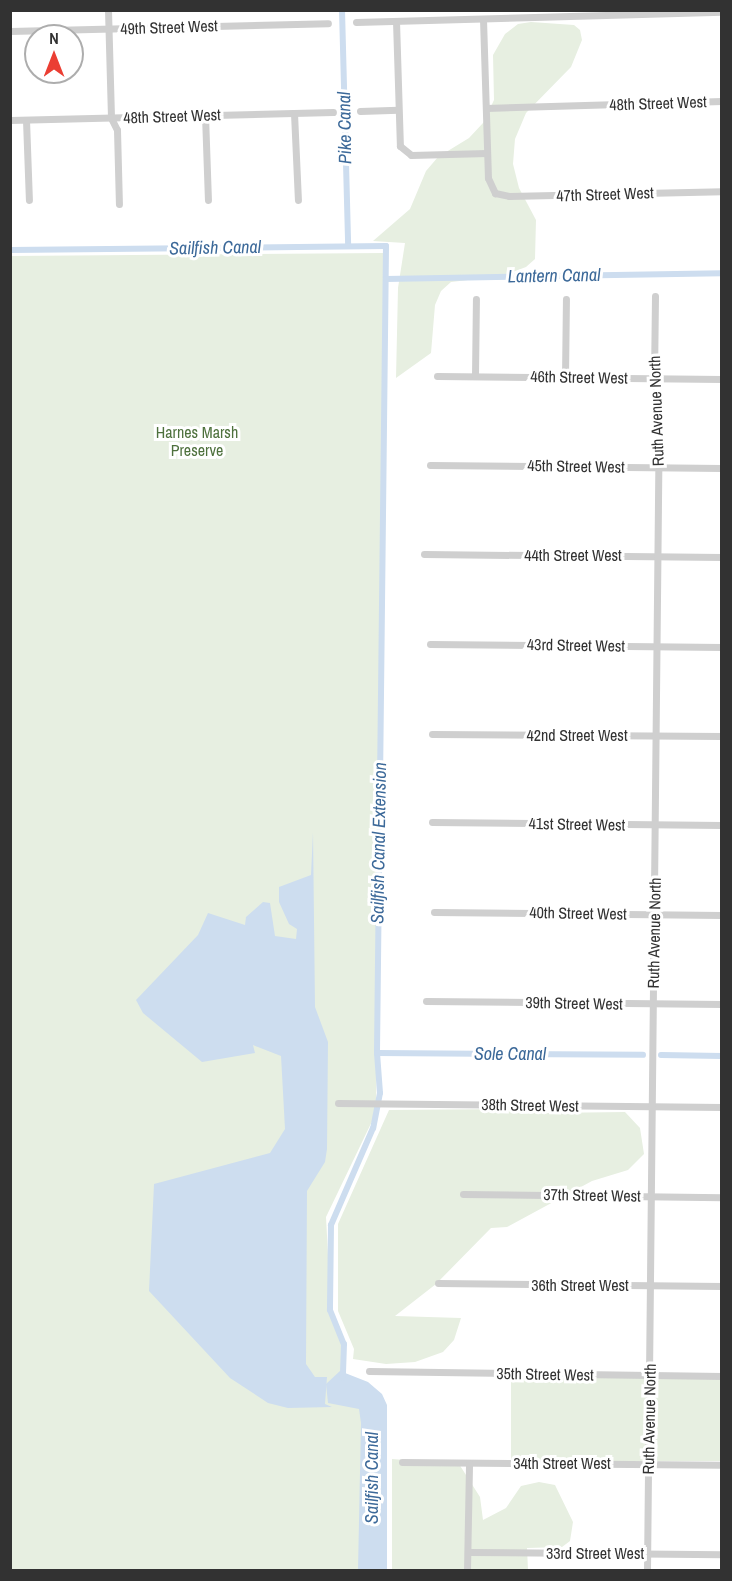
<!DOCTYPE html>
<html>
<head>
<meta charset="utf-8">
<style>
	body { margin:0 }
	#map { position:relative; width:732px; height:1581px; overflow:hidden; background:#fff; font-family:"Archivo Narrow",sans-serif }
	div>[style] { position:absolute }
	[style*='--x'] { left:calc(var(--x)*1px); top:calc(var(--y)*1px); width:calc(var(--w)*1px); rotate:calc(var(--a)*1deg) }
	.green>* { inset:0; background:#e7efe1; transform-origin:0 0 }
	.water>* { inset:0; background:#cdddef }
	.canal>* { height:6px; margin:-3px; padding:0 3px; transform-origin:3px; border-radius:3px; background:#cdddef }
	.minor>* { height:7px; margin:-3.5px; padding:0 3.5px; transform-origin:3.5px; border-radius:3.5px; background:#cfcfcf }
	span { translate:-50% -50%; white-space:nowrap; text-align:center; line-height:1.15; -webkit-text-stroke:6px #fff; paint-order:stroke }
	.street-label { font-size:16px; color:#323232 }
	.park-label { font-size:16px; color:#4e713d }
	.water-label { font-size:18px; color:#3c6999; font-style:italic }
	.frame { position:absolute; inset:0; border:12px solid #323232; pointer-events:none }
	.north { position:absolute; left:24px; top:24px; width:60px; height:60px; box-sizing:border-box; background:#fff; border:2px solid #adadad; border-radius:50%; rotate:0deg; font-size:16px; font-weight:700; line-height:24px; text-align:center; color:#323232 }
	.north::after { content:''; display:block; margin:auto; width:21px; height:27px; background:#eb3e33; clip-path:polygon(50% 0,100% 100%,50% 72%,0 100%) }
</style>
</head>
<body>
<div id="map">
	<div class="green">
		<div style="clip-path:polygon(531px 22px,574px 25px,580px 30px,582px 40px,571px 67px,526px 113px,515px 139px,513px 164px,519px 188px,536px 220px,535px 259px,526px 267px,502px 276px,451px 282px,441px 291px,435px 305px,431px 353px,396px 378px,398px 288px,405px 243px,373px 241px,410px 209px,426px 171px,438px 157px,469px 138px,483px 123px,494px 100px,493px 55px,505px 34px,518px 24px)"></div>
		<div style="clip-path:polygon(385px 253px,376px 1113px,326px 1217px,331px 1311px,343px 1350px,343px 1397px,369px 1410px,368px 1570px,11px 1570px,11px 256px)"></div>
		<div style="clip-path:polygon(519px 1109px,547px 1113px,625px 1112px,640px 1128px,644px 1154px,628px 1170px,592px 1181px,507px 1227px,491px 1228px,436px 1284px,395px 1316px,461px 1318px,454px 1340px,443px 1352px,415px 1362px,386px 1364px,353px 1359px,354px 1349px,338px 1311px,338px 1224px,389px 1110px)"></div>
		<div style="left:721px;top:1373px;width:88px;height:210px;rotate:90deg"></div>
		<div style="clip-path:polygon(392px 1459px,459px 1464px,480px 1497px,483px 1520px,506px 1508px,521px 1486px,539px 1482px,555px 1485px,573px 1522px,570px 1541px,562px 1547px,527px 1548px,528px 1570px,392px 1570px)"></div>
	</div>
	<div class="water">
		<div style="clip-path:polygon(313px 832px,315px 1007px,328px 1042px,327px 1149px,325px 1162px,307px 1191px,306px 1364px,315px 1377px,327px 1377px,325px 1404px,332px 1407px,288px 1408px,268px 1403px,230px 1378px,149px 1291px,154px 1184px,270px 1153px,285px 1129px,281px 1056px,253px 1045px,255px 1053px,202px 1062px,143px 1013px,136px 1000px,198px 935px,208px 913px,245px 925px,246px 917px,263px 902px,270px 903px,275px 936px,296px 939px,297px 929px,289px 924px,279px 902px,279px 887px,311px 875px)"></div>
		<div style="clip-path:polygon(340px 1371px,368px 1382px,382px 1394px,387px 1405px,387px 1570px,358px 1570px,361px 1423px,359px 1409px,328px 1403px,326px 1384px)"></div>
	</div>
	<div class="canal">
		<div style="--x:342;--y:10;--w:236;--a:88.5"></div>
		<div style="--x:10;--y:250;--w:376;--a:-0.6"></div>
		<div style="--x:386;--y:246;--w:807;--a:90.64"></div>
		<div style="--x:377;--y:1053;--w:40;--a:85.7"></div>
		<div style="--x:380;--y:1093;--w:36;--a:101"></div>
		<div style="--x:373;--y:1128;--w:106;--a:113.4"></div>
		<div style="--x:331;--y:1225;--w:85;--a:90.7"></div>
		<div style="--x:330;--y:1310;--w:37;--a:68"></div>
		<div style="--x:344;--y:1344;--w:34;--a:92"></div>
		<div style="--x:386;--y:279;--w:336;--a:-1"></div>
		<div style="--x:377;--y:1053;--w:266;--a:0.4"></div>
		<div style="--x:661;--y:1055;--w:61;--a:0.9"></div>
	</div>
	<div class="minor">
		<div style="--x:108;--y:10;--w:108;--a:88.4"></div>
		<div style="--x:111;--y:118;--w:13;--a:63"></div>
		<div style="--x:117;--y:130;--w:74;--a:88.5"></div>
		<div style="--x:483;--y:19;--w:159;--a:88.2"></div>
		<div style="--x:488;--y:178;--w:17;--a:65"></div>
		<div style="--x:495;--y:193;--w:14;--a:12"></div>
		<div style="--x:509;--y:196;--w:213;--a:-1.3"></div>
		<div style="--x:396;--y:21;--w:125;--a:88.2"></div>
		<div style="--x:400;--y:146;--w:14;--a:39"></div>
		<div style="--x:411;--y:155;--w:76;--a:-1.5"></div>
		<div style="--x:356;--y:22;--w:366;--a:-1.6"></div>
		<div style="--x:10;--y:31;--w:318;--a:-1.4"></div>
		<div style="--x:486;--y:108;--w:236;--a:-1.7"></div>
		<div style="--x:360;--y:111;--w:38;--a:-2"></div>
		<div style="--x:294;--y:113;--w:87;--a:87.4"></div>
		<div style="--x:205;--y:115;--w:85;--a:88"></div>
		<div style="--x:10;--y:120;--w:323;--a:-1.4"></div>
		<div style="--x:26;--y:120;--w:80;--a:87.9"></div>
		<div style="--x:437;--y:376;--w:285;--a:0.6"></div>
		<div style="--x:475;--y:376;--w:77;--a:-89.3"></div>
		<div style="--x:565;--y:377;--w:78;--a:-89.3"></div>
		<div style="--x:430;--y:465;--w:292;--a:0.6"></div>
		<div style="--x:424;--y:554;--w:298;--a:0.6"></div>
		<div style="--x:430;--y:644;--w:292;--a:0.6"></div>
		<div style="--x:432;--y:734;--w:290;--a:0.4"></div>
		<div style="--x:432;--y:822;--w:290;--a:0.6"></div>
		<div style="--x:434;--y:912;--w:288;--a:0.6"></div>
		<div style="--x:426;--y:1001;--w:296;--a:0.6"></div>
		<div style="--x:338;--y:1103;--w:384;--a:0.6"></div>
		<div style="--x:463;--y:1194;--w:259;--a:0.7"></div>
		<div style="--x:438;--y:1283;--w:284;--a:0.6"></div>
		<div style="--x:369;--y:1371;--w:353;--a:0.8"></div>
		<div style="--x:402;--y:1462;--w:320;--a:0.5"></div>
		<div style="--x:468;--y:1552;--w:254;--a:0.5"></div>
		<div style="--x:467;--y:1570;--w:107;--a:-88.9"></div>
		<div style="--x:647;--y:1570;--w:1164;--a:-89.41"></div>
		<div style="--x:659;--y:406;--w:28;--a:-100"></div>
		<div style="--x:654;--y:378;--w:82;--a:-89.3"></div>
	</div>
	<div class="street-label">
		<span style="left:169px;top:27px;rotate:-2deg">49th Street West</span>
		<span style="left:658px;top:103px;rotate:-2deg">48th Street West</span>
		<span style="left:172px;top:116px;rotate:-2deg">48th Street West</span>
		<span style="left:605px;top:194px;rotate:-2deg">47th Street West</span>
		<span style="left:579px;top:377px;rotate:1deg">46th Street West</span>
		<span style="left:656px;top:411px;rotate:-92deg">Ruth Avenue North</span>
		<span style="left:576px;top:466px;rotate:1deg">45th Street West</span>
		<span style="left:573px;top:555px">44th Street West</span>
		<span style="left:576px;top:645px;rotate:1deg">43rd Street West</span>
		<span style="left:577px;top:735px">42nd Street West</span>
		<span style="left:577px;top:824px;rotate:1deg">41st Street West</span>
		<span style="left:578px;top:913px;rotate:1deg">40th Street West</span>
		<span style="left:654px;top:933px;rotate:-89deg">Ruth Avenue North</span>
		<span style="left:574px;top:1003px;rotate:1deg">39th Street West</span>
		<span style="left:530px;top:1105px;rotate:1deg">38th Street West</span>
		<span style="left:592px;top:1195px;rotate:1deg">37th Street West</span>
		<span style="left:580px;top:1285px">36th Street West</span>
		<span style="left:545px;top:1374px;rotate:1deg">35th Street West</span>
		<span style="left:649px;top:1419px;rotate:-89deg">Ruth Avenue North</span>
		<span style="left:562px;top:1463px">34th Street West</span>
		<span style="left:595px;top:1553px">33rd Street West</span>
	</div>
	<div class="park-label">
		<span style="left:197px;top:441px">Harnes Marsh<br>Preserve</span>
	</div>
	<div class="water-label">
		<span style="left:345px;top:128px;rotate:-91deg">Pike Canal</span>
		<span style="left:215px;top:248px;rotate:-1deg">Sailfish Canal</span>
		<span style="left:554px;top:276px;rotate:-1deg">Lantern Canal</span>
		<span style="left:379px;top:843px;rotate:-89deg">Sailfish Canal Extension</span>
		<span style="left:510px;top:1054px">Sole Canal</span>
		<span style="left:372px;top:1478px;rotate:-90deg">Sailfish Canal</span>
	</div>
	<div class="frame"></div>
	<div class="north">N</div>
</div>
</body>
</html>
